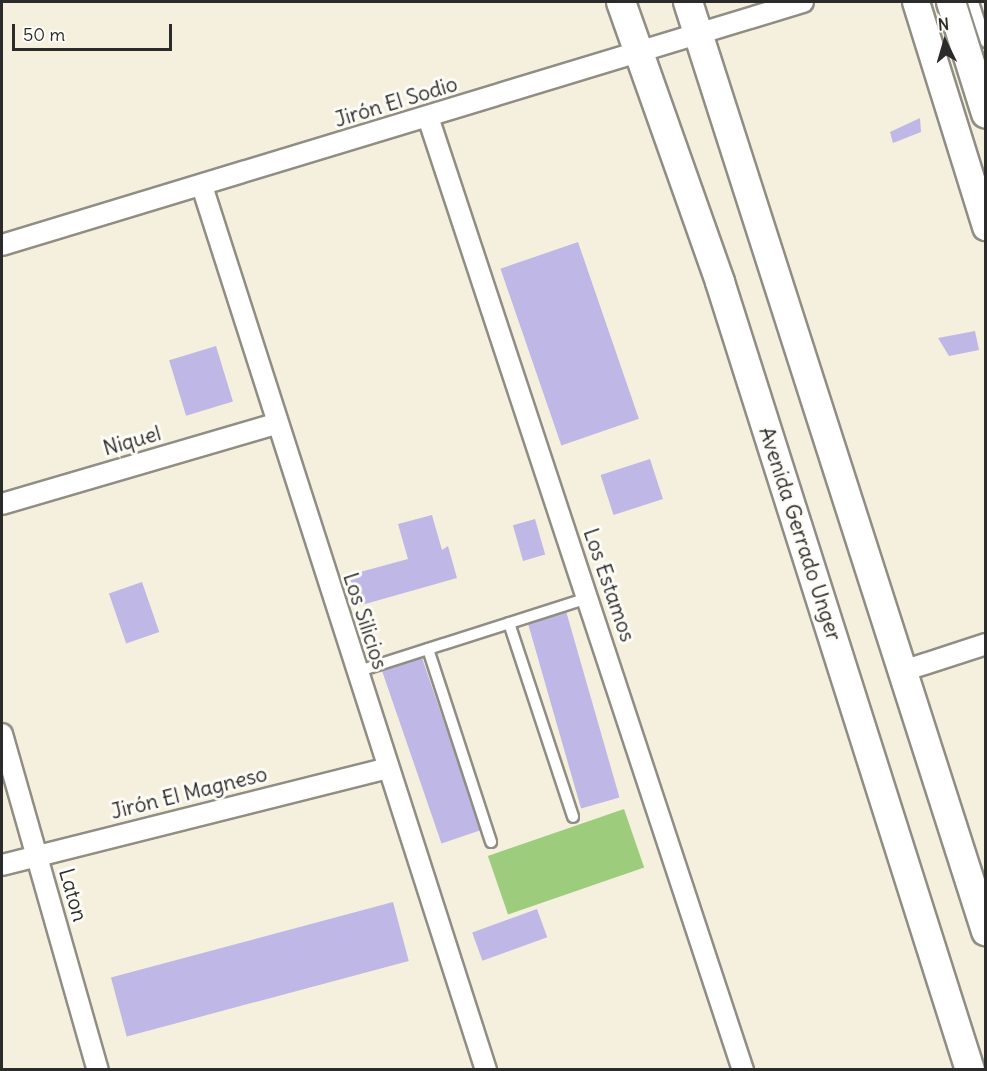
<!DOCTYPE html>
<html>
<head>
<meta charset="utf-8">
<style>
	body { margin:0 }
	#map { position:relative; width:987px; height:1071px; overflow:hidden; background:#f5f0de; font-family:Delius,sans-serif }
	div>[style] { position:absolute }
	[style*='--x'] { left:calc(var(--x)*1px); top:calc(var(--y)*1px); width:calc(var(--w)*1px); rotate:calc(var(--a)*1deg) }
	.green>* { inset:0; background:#9dcd7c; transform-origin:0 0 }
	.building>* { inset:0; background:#bfb7e6; transform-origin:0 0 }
	.roads { filter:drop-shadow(2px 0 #908e84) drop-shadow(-2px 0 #908e84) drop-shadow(0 2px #908e84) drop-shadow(0 -2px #908e84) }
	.service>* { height:10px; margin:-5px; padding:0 5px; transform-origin:5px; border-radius:5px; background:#fff }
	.minor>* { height:20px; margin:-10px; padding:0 10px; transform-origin:10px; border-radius:10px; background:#fff }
	.tertiary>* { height:26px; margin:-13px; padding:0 13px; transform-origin:13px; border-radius:13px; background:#fff }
	.secondary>* { height:28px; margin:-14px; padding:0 14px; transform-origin:14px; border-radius:14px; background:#fff }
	span { translate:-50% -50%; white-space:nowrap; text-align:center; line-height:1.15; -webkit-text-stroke:6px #fdfcf7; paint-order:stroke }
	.street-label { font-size:21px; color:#2b2b2b }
	.frame { position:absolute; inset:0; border:3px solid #2b2b2b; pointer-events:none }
	.north { position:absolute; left:915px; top:12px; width:60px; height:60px; -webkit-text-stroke:4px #fdfcf7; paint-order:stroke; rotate:355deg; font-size:16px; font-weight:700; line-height:24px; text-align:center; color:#2b2b2b }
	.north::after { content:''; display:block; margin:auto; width:21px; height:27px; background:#2b2b2b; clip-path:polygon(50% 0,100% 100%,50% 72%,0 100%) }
	.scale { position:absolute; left:12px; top:24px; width:160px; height:27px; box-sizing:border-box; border:3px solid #2b2b2b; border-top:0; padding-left:8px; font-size:18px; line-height:21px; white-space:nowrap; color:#2b2b2b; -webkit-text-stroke:4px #fdfcf7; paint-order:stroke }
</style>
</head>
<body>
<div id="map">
	<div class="green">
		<div style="left:624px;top:809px;width:62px;height:144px;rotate:71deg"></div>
	</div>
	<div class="building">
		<div style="clip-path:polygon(920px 118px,921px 132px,893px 143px,890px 132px)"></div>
		<div style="left:578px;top:242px;width:187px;height:82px;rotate:71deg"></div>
		<div style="clip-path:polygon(975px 331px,979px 350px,949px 356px,938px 338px)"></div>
		<div style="left:216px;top:346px;width:58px;height:49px;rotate:73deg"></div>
		<div style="left:650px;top:459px;width:42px;height:52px;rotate:72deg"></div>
		<div style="clip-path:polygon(432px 515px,442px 550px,448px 546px,457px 578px,358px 606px,349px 575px,408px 559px,398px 524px)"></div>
		<div style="left:535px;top:519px;width:37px;height:23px;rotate:74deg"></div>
		<div style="left:142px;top:582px;width:53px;height:35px;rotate:71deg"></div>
		<div style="left:566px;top:611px;width:194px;height:40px;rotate:74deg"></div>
		<div style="left:421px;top:655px;width:185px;height:42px;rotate:71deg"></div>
		<div style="left:393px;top:902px;width:61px;height:292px;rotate:75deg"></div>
		<div style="left:537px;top:909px;width:30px;height:69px;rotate:70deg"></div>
	</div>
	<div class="roads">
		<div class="service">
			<div style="--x:973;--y:2;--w:42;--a:72"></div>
			<div style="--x:509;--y:623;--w:204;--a:71.7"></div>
			<div style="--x:428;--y:649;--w:203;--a:71.9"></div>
			<div style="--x:356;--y:672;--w:244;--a:-17.7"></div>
		</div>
		<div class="minor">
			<div style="--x:428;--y:117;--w:1004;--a:71.71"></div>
			<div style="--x:202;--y:186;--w:928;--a:72.19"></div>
			<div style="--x:2;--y:245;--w:837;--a:-16.88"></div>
			<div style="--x:2;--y:504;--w:285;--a:-16.3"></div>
			<div style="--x:903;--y:671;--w:87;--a:-18"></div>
			<div style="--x:2;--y:734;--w:349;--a:74.1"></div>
			<div style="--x:2;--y:865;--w:397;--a:-14.1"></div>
		</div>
		<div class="tertiary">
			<div style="--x:916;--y:2;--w:236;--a:72.7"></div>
		</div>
		<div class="secondary">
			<div style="--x:621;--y:2;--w:297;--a:70.5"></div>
			<div style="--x:720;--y:282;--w:827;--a:72.4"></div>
			<div style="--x:688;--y:2;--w:976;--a:72.22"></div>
			<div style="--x:951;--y:2;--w:117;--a:72.6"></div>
		</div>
	</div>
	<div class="street-label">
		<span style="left:396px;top:102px;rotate:-17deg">Jirón El Sodio</span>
		<span style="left:132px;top:441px;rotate:-16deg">Niquel</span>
		<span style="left:800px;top:534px;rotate:72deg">Avenida Gerrado Unger</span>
		<span style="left:609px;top:585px;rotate:71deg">Los Estamos</span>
		<span style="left:365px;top:621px;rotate:72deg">Los Silicios</span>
		<span style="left:189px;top:793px;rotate:-14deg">Jirón El Magneso</span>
		<span style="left:73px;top:895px;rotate:74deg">Laton</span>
	</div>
	<div class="frame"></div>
	<div class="north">N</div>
	<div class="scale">50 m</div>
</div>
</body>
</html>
